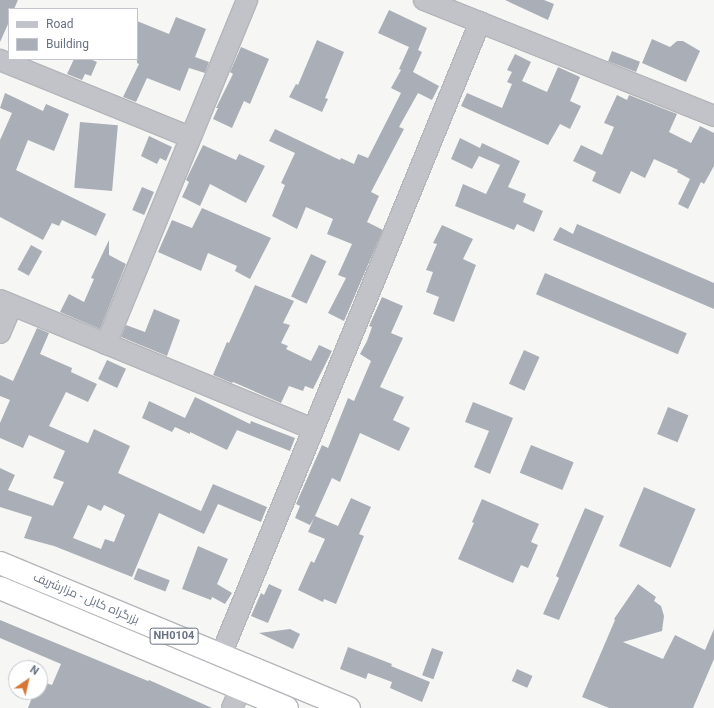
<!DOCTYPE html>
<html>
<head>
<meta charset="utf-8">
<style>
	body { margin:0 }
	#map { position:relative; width:714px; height:708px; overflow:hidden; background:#f6f7f4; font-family:Roboto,Cairo,sans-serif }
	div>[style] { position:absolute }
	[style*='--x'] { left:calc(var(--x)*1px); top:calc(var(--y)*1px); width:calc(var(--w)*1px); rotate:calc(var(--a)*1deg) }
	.building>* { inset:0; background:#aaafb7; transform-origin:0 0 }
	.roads { filter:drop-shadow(1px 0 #b4b6ba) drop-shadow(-1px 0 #b4b6ba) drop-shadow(0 1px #b4b6ba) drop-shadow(0 -1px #b4b6ba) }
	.minor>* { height:20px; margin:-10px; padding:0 10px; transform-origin:10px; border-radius:10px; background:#c1c3c8 }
	.highway>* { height:22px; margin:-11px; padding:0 11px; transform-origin:11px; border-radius:11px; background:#fff }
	span { translate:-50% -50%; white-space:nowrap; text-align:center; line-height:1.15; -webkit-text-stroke:4px #fff; paint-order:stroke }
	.shield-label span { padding:1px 3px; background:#fff; border:1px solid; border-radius:3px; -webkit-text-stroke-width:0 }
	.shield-label { font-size:11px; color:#687283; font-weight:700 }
	.street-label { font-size:12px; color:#687283 }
	.legend { position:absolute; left:8px; top:8px; width:130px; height:52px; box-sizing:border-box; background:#fff; border:1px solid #c3c7cd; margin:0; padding:5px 7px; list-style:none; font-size:12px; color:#687283 }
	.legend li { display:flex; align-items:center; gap:8px; height:20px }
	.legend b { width:20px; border:1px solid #c3c7cd }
	.north { position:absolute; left:8px; top:660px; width:40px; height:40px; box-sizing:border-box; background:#fff; border:1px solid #c3c7cd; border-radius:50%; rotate:34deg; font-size:11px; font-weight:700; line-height:16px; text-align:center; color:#687283 }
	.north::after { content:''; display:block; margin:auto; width:14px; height:18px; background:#d97633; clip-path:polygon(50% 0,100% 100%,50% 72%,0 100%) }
</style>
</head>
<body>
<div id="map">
	<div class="building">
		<div style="clip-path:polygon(0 0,18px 0,14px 9px,9px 9px,9px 22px,0 42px)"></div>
		<div style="clip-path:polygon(505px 0,544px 0,554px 4px,548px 20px)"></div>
		<div style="clip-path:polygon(389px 10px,427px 28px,418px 50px,422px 52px,413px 72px,439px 86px,432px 100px,418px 93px,399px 127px,404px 129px,371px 192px,379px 196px,367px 222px,383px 230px,344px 321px,328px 313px,346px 278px,338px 275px,352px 244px,327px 234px,333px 219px,306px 207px,297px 229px,272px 216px,285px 185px,281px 183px,295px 153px,269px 141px,275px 129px,340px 160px,341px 158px,354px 164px,358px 154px,368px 158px,401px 93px,391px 88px,401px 70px,399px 69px,409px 47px,378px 33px)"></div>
		<div style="clip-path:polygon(176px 17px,206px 29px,195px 57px,209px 62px,205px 73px,189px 68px,180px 91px,147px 78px,136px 102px,123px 97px,139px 64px,137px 63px,137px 21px,169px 34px)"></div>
		<div style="clip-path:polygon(652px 39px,670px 47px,677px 41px,683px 41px,700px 51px,686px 82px,642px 63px)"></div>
		<div style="clip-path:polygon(317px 40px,344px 52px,325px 98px,328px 99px,322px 112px,289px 97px,296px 84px,298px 85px)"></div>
		<div style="clip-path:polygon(241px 47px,269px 59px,250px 104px,244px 101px,232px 128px,213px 119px,218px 108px,216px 108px,233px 74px,230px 72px)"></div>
		<div style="left:612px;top:51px;width:30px;height:11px;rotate:21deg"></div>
		<div style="clip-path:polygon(515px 54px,531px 62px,522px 81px,547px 92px,558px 67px,580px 77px,570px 101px,581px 106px,570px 129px,560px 124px,548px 145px,461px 106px,467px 93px,502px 108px,512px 84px,507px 82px,512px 72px,507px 70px)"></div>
		<div style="clip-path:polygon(74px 59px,90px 59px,97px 62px,91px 76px,85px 74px,82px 80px,67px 74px)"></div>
		<div style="clip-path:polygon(5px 93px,43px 111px,46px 104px,69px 114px,54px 151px,28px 140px,16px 170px,106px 214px,96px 236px,62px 220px,59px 226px,52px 223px,43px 240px,0 217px,0 140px,12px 113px,0 108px)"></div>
		<div style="clip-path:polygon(617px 95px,627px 100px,629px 95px,677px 114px,669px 132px,691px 143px,700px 126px,714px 133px,714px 166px,704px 184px,701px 182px,688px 209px,678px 204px,690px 179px,677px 172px,678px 170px,654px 159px,645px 178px,631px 171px,620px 194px,592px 181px,596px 172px,573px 161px,581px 145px,602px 155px,614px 127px,604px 123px)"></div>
		<div style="left:80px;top:122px;width:38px;height:66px;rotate:5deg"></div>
		<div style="clip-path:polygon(149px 136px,172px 147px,166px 161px,160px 158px,157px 164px,141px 156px)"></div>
		<div style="clip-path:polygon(460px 138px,480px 148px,482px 143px,520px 161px,508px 187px,526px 194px,523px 202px,543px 211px,534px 232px,517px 224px,514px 230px,455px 206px,463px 184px,486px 194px,500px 165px,479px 156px,472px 169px,451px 159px)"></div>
		<div style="clip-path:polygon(203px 145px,236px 160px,239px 154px,265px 166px,246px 203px,210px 184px,200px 206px,182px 197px,189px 182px,186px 180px)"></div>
		<div style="left:142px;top:187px;width:13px;height:25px;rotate:23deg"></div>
		<div style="clip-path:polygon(202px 208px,271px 238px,250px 279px,235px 271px,237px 266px,208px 253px,201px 271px,158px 252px,172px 220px,192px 228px)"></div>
		<div style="clip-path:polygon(577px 224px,714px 283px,714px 309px,553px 240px,560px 227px,573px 234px)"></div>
		<div style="clip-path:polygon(442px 225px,473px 239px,463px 259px,476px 265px,454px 322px,433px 314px,439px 297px,426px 292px,433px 272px,426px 270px,437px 244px,433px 243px)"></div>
		<div style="clip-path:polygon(109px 240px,109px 257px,109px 255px,126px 264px,100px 329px,60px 312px,69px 294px,84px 302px,94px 279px,91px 278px)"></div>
		<div style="left:31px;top:245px;width:13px;height:28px;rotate:29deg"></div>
		<div style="left:311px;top:254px;width:17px;height:47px;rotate:25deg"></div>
		<div style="left:545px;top:273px;width:154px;height:23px;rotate:23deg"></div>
		<div style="clip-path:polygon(255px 285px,294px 301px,283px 323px,290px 325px,281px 343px,288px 346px,286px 349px,311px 361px,319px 345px,332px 351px,313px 389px,305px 386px,303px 391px,289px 386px,281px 403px,233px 382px,232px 383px,213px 375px,227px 342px,229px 343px)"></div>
		<div style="clip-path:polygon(382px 297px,403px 306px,391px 333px,403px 338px,380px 387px,404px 397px,393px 420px,410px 428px,399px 451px,360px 433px,340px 482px,332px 478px,315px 516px,338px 526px,351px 498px,371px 507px,359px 534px,364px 536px,336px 604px,324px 599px,323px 602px,298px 590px,311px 561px,314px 563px,325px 539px,308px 532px,314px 518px,310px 525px,295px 518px,300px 506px,296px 504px,322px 445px,328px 448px,348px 398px,354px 401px,371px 361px,360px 354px,367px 341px,372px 327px,369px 326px)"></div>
		<div style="clip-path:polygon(154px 309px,180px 320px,167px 356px,121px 337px,126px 325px,145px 332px)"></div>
		<div style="clip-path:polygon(evenodd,37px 328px,49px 333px,40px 354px,72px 368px,71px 372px,97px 384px,88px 402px,66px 392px,49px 426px,88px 443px,94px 429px,130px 446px,118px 473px,201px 511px,213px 484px,267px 507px,261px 522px,218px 504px,204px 534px,159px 513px,132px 577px,54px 546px,24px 538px,32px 517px,0 507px,0 468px,15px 475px,8px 490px,53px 506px,64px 482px,53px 478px,65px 451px,29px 435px,23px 448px,0 438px,0 423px,10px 400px,0 396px,0 375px,13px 381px,37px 328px,88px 505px,101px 511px,104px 505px,125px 515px,114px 542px,105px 539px,101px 549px,73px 538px,88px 505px)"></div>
		<div style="left:524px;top:350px;width:17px;height:37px;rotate:24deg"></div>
		<div style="left:107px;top:360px;width:21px;height:21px;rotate:25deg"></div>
		<div style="clip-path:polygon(195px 397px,250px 424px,251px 421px,295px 438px,290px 451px,237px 430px,227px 450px,190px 432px,190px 434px,175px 427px,172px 432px,142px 418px,149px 401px,185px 418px)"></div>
		<div style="clip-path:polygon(473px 402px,513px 418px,490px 474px,474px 467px,489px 431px,465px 422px)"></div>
		<div style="left:668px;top:407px;width:22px;height:29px;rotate:22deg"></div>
		<div style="left:531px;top:445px;width:46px;height:30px;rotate:22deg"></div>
		<div style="left:644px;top:487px;width:56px;height:64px;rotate:23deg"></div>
		<div style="clip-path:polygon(482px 499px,539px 524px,531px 542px,538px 545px,528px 568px,521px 565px,513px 583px,458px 559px,474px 523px,472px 522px)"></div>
		<div style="clip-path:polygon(585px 508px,604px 516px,559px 620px,543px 614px,559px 578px,556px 576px)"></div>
		<div style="clip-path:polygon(198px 546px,228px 559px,217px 584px,232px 593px,225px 604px,212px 597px,211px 600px,182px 589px)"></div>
		<div style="left:138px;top:568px;width:34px;height:12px;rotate:21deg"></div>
		<div style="clip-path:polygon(269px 584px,282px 590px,268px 623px,251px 616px,261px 593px,264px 595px)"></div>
		<div style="clip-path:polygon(638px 584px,656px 597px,654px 601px,661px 606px,664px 616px,662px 631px,623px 642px,663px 659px,675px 635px,705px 650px,714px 629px,714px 659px,693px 708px,609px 708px,582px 697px,615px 620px,614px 619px)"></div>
		<div style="clip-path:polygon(0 620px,148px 681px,149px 680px,212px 708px,28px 708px,34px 692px,40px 692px,40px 681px,52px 685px,61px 664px,0 638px)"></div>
		<div style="clip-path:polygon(290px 629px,300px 634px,293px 649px,259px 633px)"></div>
		<div style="clip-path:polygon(348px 647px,392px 664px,391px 666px,430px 682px,422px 702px,390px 688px,392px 682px,368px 673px,366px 679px,340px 669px)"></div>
		<div style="left:432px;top:648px;width:12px;height:29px;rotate:20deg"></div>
		<div style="left:517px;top:669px;width:17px;height:13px;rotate:24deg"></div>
	</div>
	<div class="roads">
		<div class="minor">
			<div style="--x:424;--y:0;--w:312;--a:21.8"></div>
			<div style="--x:0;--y:60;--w:205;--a:22.1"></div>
			<div style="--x:0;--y:300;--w:339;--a:22.4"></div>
			<div style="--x:0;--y:333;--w:30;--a:-67"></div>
			<div style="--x:106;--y:344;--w:372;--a:-67.7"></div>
			<div style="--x:221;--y:655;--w:684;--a:-67.75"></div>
			<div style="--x:232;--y:708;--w:22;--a:-66"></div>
		</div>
		<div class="highway">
			<div style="--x:0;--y:563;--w:378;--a:22.6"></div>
			<div style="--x:0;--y:588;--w:311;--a:22.7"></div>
		</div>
	</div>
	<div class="shield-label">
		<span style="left:174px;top:636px">NH0104</span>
	</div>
	<div class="street-label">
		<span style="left:86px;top:599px;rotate:23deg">بزرگراه کابل - مزارشریف</span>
	</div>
	<ul class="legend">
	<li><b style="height:5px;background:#c1c3c8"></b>Road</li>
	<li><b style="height:11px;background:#aaafb7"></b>Building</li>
	</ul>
	<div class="north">N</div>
</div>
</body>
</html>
